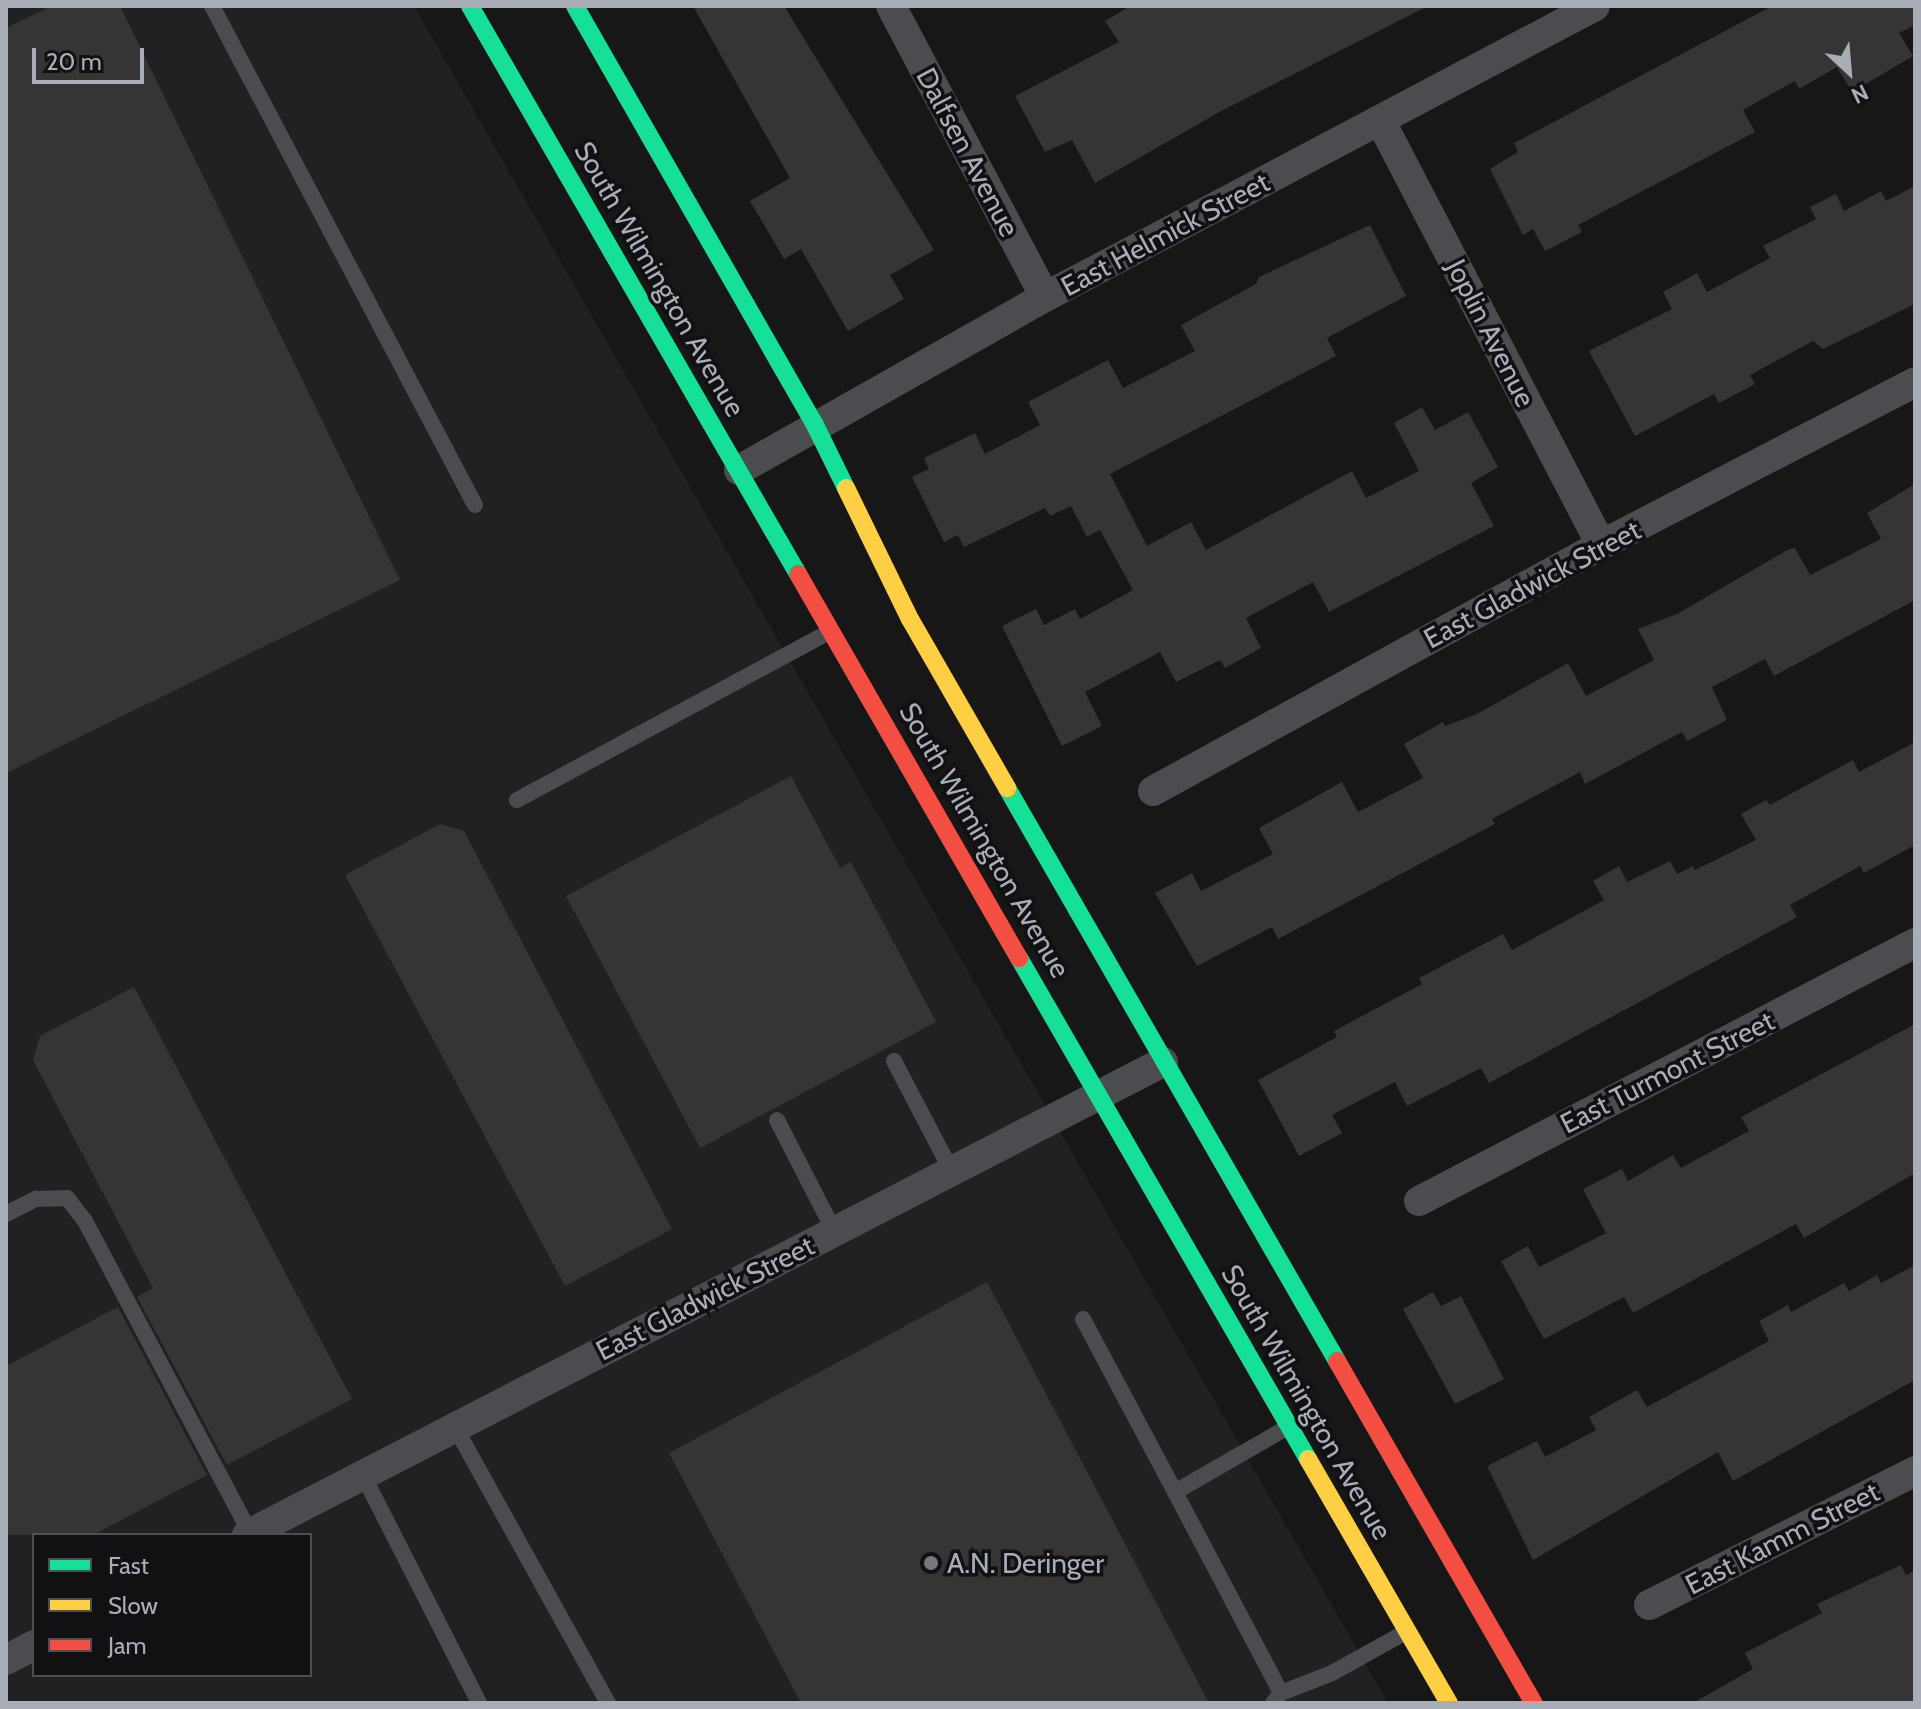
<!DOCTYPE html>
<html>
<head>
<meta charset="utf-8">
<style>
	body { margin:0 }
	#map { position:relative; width:1921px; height:1709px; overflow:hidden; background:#171717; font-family:Cabin,sans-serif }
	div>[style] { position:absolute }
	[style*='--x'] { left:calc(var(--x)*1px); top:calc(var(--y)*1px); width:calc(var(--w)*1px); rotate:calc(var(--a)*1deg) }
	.built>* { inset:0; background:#212123 }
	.building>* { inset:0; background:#353536 }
	.lane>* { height:16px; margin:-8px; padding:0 8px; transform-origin:8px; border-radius:8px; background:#4b4c50 }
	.street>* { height:30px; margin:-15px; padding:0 15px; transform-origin:15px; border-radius:15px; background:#4b4c50 }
	.fast>* { height:18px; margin:-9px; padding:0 9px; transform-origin:9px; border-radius:9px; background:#16e098 }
	.slow>* { height:18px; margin:-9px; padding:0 9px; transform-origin:9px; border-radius:9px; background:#ffcf43 }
	.jam>* { height:18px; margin:-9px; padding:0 9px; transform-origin:9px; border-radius:9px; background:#f24e42 }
	.dots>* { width:22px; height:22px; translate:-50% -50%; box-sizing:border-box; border:4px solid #111113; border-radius:50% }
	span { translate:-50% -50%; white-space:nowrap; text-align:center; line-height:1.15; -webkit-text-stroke:7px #111113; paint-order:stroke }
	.street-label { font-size:28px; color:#a8adb8 }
	.poi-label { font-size:28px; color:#a8adb8 }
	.left { translate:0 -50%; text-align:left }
	.frame { position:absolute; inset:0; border:8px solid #a8adb8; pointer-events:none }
	.legend { position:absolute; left:32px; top:1533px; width:280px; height:144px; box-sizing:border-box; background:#111113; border:2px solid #4d4f55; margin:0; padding:10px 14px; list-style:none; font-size:24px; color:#a8adb8 }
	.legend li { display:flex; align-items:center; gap:16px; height:40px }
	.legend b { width:40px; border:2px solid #4d4f55 }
	.north { position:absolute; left:1809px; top:32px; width:80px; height:80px; -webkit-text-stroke:6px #111113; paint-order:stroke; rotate:154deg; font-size:22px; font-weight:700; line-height:32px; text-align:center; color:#a8adb8 }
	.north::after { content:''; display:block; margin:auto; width:28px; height:36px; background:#a8adb8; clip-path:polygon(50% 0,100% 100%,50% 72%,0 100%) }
	.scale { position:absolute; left:32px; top:48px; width:112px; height:36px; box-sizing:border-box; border:4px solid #a8adb8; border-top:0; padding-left:10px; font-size:24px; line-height:28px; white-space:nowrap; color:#a8adb8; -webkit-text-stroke:6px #111113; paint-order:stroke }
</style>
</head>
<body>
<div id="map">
	<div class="built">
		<div style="clip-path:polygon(evenodd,6px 6px,414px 6px,1388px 1703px,6px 1703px,6px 6px,34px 1535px,310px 1535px,310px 1675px,34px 1675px,34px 1535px)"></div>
	</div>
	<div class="building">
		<div style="clip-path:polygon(52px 6px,120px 6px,400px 580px,6px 773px,6px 28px)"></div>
		<div style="clip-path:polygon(693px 6px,784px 6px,934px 250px,890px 275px,904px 299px,848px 331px,801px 249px,784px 259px,750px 201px,790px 178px)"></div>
		<div style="clip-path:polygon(1130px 6px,1428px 6px,1223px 110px,1095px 183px,1072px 140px,1045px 152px,1015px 96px,1119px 42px,1105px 21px)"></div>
		<div style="clip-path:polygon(1772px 6px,1915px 6px,1915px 25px,1899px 33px,1913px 56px,1852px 92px,1837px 67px,1799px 89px,1795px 81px,1743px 110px,1755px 132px,1578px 225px,1582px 232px,1545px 251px,1533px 229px,1523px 235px,1490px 169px,1518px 152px,1514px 143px)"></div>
		<div style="clip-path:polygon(1915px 186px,1915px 304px,1823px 349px,1813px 341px,1750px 375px,1755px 384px,1719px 403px,1714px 394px,1635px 436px,1589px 351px,1672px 309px,1663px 292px,1697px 273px,1707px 292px,1770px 258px,1763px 246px,1816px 219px,1810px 207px,1836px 194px,1844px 211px,1881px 191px,1886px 201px)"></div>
		<div style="clip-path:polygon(1370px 225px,1406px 296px,1327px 338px,1336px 356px,1110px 474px,1147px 546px,1191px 522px,1206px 550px,1352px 471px,1366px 498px,1419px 471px,1394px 423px,1422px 407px,1435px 430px,1468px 412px,1498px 467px,1471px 483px,1494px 526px,1329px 612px,1313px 582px,1246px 618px,1261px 648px,1225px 668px,1220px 660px,1176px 682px,1160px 652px,1085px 692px,1102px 726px,1062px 746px,1002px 626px,1036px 609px,1044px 625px,1075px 609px,1080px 619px,1133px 590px,1100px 530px,1087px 537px,1071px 506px,1050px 516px,1045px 508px,964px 547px,958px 535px,944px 542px,912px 477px,929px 469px,924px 458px,975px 433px,985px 454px,1040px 425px,1028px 402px,1108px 360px,1123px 388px,1195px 351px,1181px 325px,1256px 284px,1259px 277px)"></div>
		<div style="clip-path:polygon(1915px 484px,1915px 600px,1774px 676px,1765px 659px,1712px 687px,1727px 720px,1687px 741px,1682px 732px,1585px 784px,1580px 772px,1492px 819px,1495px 824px,1278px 939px,1272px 927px,1197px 966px,1155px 893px,1192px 873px,1201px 891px,1273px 854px,1259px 828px,1342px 782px,1358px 812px,1423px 778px,1404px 744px,1443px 722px,1445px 726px,1477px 714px,1568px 663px,1586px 696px,1654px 660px,1638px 629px,1677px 614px,1789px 549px,1795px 548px,1810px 575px,1881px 539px,1867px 513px)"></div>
		<div style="clip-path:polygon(1915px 742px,1915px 845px,1864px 873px,1860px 866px,1790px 905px,1797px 917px,1489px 1083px,1481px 1068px,1407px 1106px,1395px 1082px,1332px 1115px,1342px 1133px,1299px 1156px,1258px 1080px,1337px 1037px,1334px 1031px,1422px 984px,1419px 978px,1503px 934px,1512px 950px,1604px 900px,1593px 881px,1619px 866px,1627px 882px,1670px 861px,1677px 874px,1693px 866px,1695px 870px,1756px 840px,1741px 814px,1766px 800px,1770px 805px,1853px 760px,1859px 772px)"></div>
		<div style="clip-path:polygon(791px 776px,840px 868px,851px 862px,936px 1022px,700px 1148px,566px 896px)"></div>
		<div style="clip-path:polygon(440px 824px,464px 831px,672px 1229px,565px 1286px,345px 875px)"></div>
		<div style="clip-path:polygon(134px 987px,352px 1399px,227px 1465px,137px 1297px,153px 1288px,33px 1060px,40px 1036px)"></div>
		<div style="clip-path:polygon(1915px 1024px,1915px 1173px,1804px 1238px,1796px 1224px,1633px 1313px,1624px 1297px,1544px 1339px,1501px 1261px,1528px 1246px,1539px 1267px,1606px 1233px,1583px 1189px,1622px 1169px,1628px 1181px,1673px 1155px,1681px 1168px,1749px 1131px,1741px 1117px)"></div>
		<div style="clip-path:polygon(1915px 1265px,1915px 1380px,1733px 1481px,1718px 1452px,1533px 1560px,1487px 1466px,1537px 1441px,1545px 1457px,1596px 1430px,1589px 1417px,1637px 1390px,1647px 1407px,1769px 1341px,1759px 1321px,1788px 1305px,1791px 1312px,1844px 1283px,1849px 1291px,1877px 1275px,1881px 1283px)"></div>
		<div style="clip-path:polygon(987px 1282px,1209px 1703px,801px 1703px,669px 1453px)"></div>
		<div style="clip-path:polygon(1433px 1292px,1441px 1306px,1461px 1296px,1504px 1379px,1455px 1404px,1403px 1309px)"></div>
		<div style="clip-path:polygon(118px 1307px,207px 1475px,93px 1535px,6px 1535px,6px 1366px)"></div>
		<div style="clip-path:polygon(1901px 1565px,1906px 1575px,1915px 1570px,1915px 1703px,1693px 1703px,1753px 1669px,1745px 1653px,1822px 1613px,1817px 1604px)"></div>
	</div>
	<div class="lane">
		<div style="--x:212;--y:6;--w:564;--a:62.21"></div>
		<div style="--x:517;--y:800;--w:357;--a:-28.3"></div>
		<div style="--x:894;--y:1061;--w:123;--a:62.4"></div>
		<div style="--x:777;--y:1120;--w:125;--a:62.8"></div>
		<div style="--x:6;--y:1214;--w:34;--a:-27"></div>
		<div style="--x:36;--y:1199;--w:31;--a:-2"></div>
		<div style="--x:67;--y:1198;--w:29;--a:52"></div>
		<div style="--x:85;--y:1221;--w:353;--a:62.1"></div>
		<div style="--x:1083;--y:1319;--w:196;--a:62"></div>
		<div style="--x:455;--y:1427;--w:316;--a:61"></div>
		<div style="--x:363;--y:1475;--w:256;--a:63"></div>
		<div style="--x:1281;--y:1693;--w:55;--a:-21.4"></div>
		<div style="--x:1332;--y:1673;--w:85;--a:-29"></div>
		<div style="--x:1273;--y:1703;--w:13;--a:-51"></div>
		<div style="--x:1281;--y:1693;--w:227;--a:-117.8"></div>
		<div style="--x:1175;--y:1492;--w:130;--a:-29.9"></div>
	</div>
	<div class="street">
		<div style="--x:891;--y:6;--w:329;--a:62.1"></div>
		<div style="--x:1380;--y:120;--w:479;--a:62.5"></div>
		<div style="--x:739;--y:470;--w:352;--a:-29.5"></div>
		<div style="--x:1045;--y:297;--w:622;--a:-27.88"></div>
		<div style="--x:1153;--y:791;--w:511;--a:-28.77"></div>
		<div style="--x:1601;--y:545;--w:354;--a:-27.4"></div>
		<div style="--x:1419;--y:1201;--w:559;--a:-27.48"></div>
		<div style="--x:247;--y:1535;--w:1031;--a:-27.31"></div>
		<div style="--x:1649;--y:1605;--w:298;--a:-26.7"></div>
		<div style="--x:6;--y:1660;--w:32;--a:-28"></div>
	</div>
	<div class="fast">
		<div style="--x:470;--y:6;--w:656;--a:60"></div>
		<div style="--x:575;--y:6;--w:481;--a:60.2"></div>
		<div style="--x:814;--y:423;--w:72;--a:63.8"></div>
		<div style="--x:1007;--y:788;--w:661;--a:60.06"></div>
		<div style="--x:1019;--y:958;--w:578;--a:60.02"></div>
	</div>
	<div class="slow">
		<div style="--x:846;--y:488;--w:146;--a:64"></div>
		<div style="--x:910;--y:619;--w:195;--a:60.1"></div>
		<div style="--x:1308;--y:1459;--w:282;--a:60"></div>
	</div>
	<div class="jam">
		<div style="--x:798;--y:574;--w:443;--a:60.1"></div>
		<div style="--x:1337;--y:1361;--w:395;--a:60.1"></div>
	</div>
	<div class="dots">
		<div style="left:931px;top:1563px;background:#757880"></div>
	</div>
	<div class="street-label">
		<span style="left:968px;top:152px;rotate:62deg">Dalfsen Avenue</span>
		<span style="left:1165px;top:234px;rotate:-28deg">East Helmick Street</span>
		<span style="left:660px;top:279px;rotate:60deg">South Wilmington Avenue</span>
		<span style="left:1491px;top:333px;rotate:63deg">Joplin Avenue</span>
		<span style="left:1532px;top:584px;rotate:-28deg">East Gladwick Street</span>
		<span style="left:985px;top:840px;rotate:60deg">South Wilmington Avenue</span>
		<span style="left:1667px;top:1072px;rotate:-27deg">East Turmont Street</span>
		<span style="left:705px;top:1298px;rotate:-27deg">East Gladwick Street</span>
		<span style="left:1307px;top:1402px;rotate:60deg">South Wilmington Avenue</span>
		<span style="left:1782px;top:1538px;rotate:-27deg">East Kamm Street</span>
	</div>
	<div class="poi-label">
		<span class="left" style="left:947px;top:1563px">A.N. Deringer</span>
	</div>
	<div class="frame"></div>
	<ul class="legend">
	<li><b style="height:10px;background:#16e098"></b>Fast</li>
	<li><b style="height:10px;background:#ffcf43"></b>Slow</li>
	<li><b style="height:10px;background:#f24e42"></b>Jam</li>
	</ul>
	<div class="north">N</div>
	<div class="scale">20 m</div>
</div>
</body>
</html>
